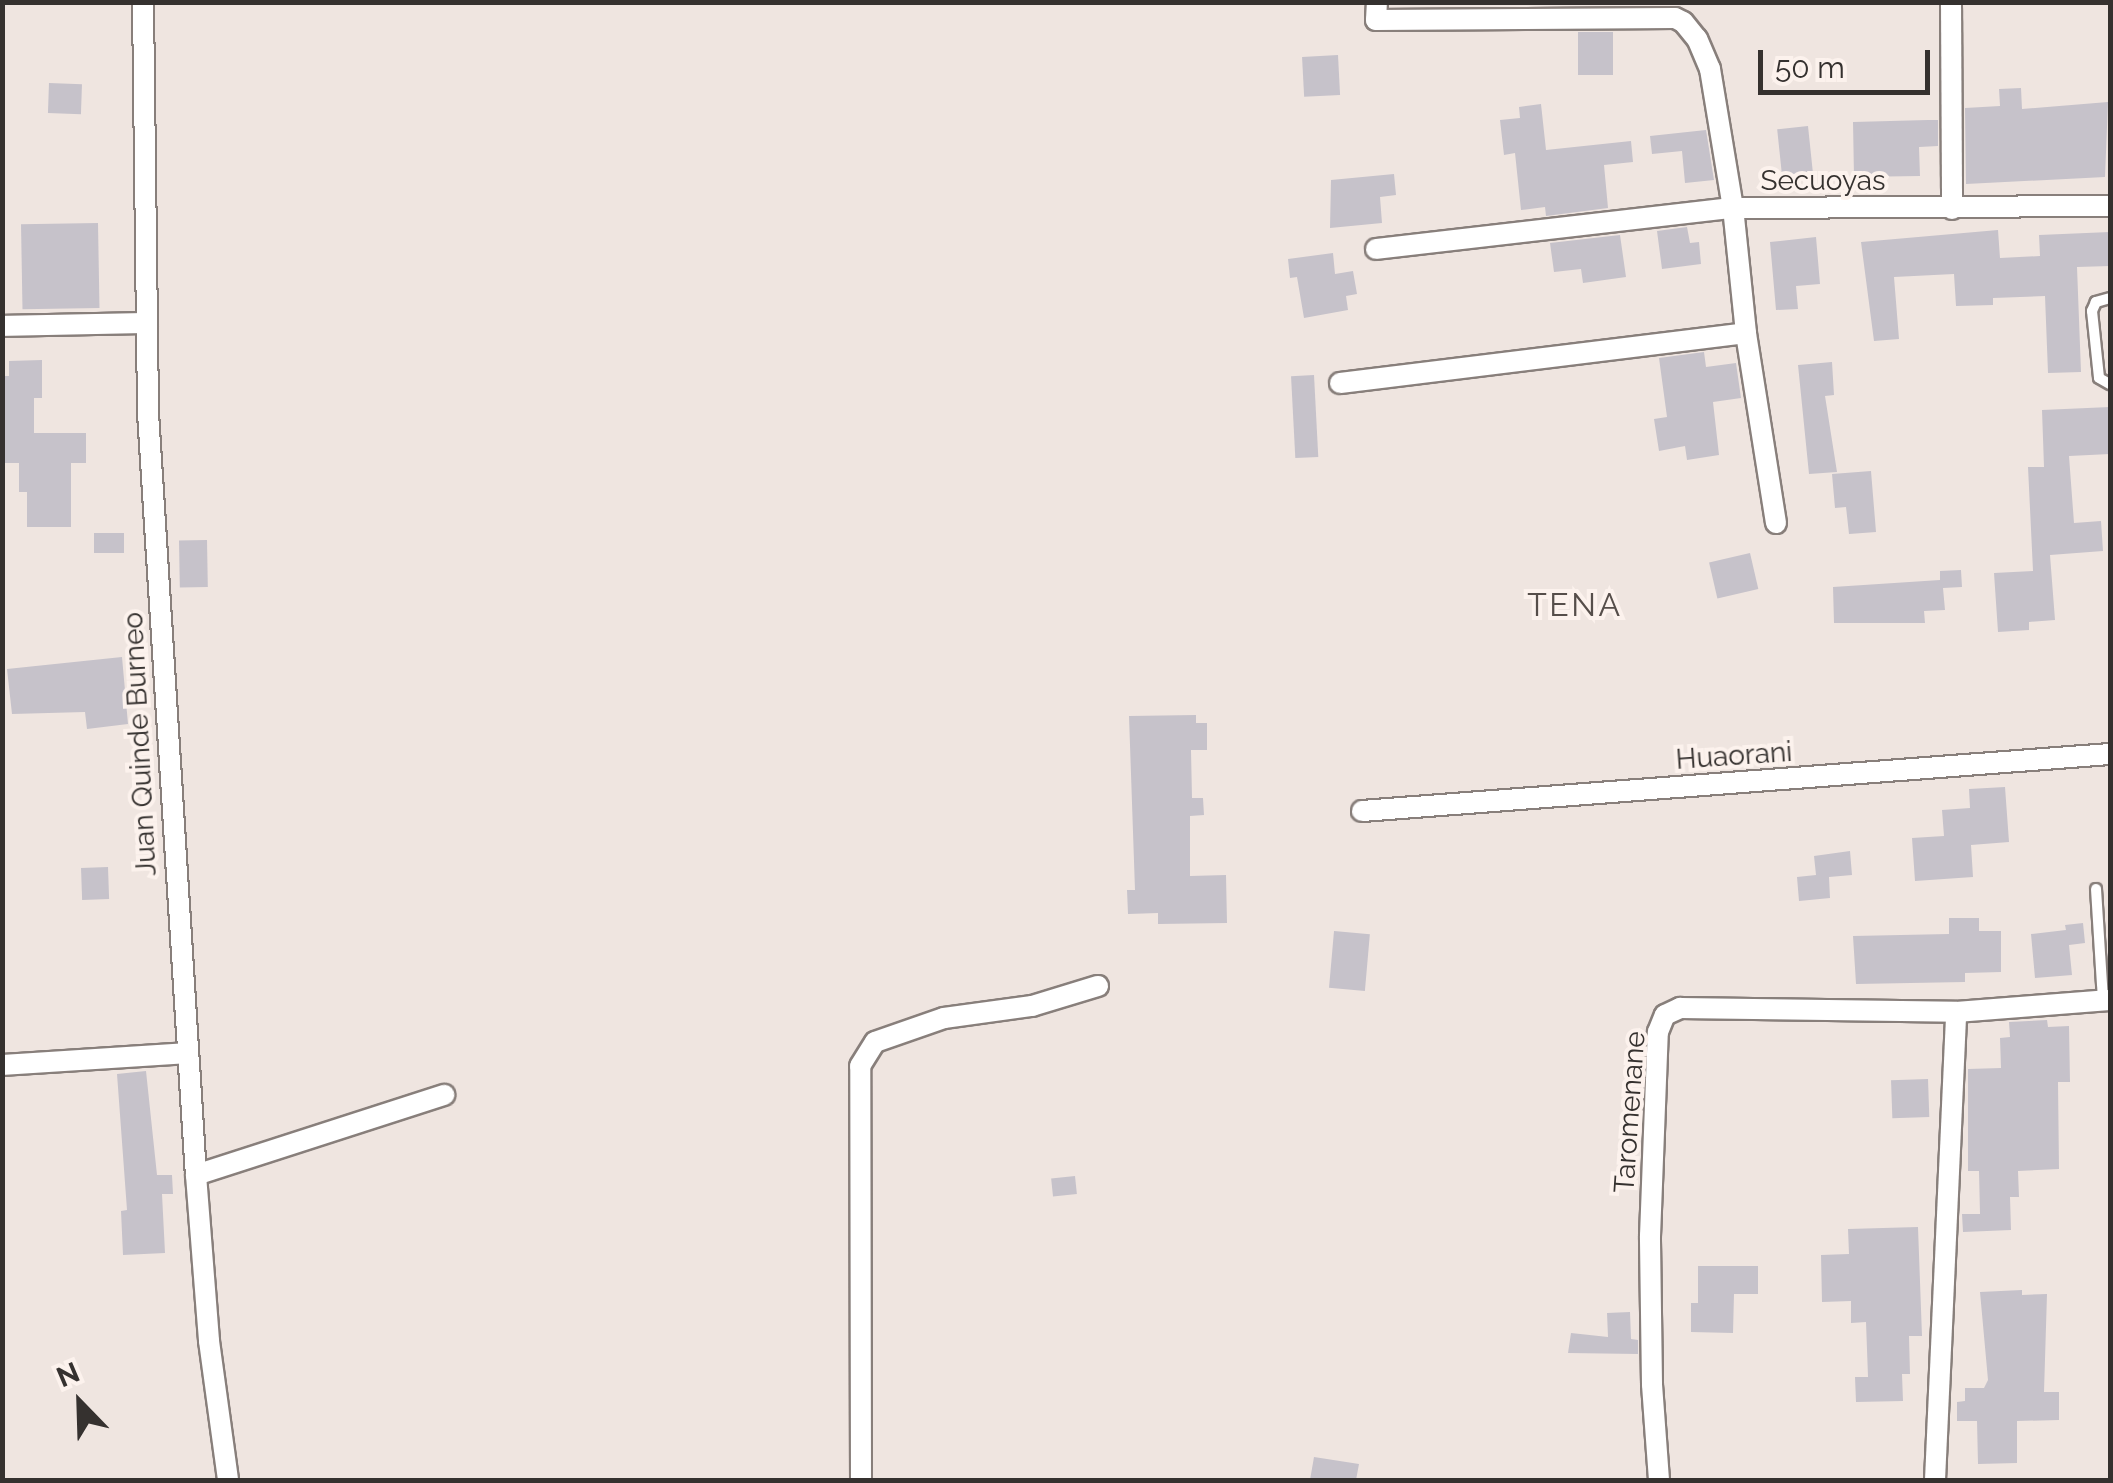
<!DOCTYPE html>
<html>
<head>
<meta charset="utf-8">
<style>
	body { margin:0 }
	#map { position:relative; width:2113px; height:1483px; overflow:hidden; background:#efe5e0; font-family:Raleway,sans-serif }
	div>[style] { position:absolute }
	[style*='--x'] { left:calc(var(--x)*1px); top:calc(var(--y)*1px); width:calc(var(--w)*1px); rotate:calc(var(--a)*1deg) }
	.building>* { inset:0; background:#c6c2ca; transform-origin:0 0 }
	.roads { filter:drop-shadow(2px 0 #887f7b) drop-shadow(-2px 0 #887f7b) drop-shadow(0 2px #887f7b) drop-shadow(0 -2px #887f7b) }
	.service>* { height:10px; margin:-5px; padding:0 5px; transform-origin:5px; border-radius:5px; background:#fff }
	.minor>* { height:20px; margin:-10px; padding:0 10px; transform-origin:10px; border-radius:10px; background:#fff }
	span { translate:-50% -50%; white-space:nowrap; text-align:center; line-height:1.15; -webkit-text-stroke:8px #fcf2ed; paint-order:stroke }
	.street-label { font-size:28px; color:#35312f }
	.quarter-label { font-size:32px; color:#564e4a; letter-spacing:2.5px }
	.frame { position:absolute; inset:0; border:5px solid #35312f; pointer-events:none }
	.north { position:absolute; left:30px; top:1353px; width:100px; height:100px; -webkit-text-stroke:8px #fcf2ed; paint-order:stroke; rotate:337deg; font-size:28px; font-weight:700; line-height:40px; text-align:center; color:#35312f }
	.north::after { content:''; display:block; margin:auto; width:35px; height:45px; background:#35312f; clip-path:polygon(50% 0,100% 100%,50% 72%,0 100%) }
	.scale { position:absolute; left:1758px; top:50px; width:172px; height:45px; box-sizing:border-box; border:5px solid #35312f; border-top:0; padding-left:12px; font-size:30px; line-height:35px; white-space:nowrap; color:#35312f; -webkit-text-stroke:8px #fcf2ed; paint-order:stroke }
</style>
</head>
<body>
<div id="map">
	<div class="building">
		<div style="left:1578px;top:32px;width:35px;height:43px"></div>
		<div style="left:1338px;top:55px;width:40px;height:36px;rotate:87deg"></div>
		<div style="left:49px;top:83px;width:33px;height:30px;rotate:2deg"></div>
		<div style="clip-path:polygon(2021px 88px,2022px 109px,2108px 102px,2105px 177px,1966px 184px,1965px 108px,2000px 106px,1999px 89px)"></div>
		<div style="clip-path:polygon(1541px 104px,1546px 150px,1631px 141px,1633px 162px,1604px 165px,1608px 208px,1546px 216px,1545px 207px,1521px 210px,1515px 153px,1504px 155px,1500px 120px,1520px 118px,1519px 107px)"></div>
		<div style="clip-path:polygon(1928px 120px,1938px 120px,1938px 146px,1919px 147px,1920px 176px,1854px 177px,1853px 122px)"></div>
		<div style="left:1808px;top:126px;width:50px;height:31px;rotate:84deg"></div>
		<div style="clip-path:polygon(1706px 130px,1714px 180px,1685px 183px,1682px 151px,1652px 154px,1650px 136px)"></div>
		<div style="clip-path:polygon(1394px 174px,1396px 195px,1380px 197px,1382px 223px,1330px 228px,1331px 180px)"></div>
		<div style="left:98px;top:223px;width:85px;height:77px;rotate:89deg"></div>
		<div style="clip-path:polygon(1687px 227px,1690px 243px,1699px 242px,1701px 264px,1662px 269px,1657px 231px)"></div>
		<div style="clip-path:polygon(1998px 230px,2000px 258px,2040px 256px,2039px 235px,2110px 232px,2110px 266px,2077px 267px,2081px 372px,2048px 373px,2045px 296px,1993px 298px,1993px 305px,1956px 306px,1954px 274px,1894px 277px,1899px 339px,1874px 341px,1861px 242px)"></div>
		<div style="clip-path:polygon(1620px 235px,1626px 277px,1583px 283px,1581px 269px,1554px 272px,1550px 243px)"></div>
		<div style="clip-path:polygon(1816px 237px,1820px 284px,1796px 286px,1798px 309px,1776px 310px,1770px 242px)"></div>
		<div style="clip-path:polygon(1333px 253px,1335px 274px,1353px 271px,1357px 294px,1346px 296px,1348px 310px,1304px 318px,1297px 277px,1290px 278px,1288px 259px)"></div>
		<div style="clip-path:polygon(1704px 352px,1706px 367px,1736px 363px,1741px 398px,1713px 402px,1719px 455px,1687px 460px,1685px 446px,1659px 451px,1654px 419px,1667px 417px,1659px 358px)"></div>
		<div style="clip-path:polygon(42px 360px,42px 398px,34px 398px,34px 433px,86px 433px,86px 463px,71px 463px,71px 527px,27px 527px,27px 492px,19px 492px,19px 463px,2px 463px,2px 376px,9px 376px,9px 361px)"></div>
		<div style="clip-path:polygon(1832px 362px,1834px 395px,1825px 396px,1837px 472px,1809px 474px,1798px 365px)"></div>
		<div style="left:1314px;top:375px;width:82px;height:23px;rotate:87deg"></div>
		<div style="clip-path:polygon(2110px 407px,2110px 454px,2069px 456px,2074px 523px,2101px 521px,2103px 551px,2050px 555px,2055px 620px,2029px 622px,2029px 630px,1998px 632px,1994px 573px,2033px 571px,2028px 467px,2044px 467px,2042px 410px)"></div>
		<div style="clip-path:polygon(1871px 471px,1876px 532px,1849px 534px,1846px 507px,1835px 508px,1832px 474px)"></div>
		<div style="left:124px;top:533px;width:20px;height:30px;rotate:90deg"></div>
		<div style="left:207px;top:540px;width:47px;height:28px;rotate:89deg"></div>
		<div style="left:1750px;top:553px;width:37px;height:42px;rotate:77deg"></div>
		<div style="clip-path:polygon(1961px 570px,1962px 587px,1943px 588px,1945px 610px,1924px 611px,1925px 623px,1834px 623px,1833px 587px,1940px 580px,1940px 571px)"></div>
		<div style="clip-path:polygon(122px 657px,128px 724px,87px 729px,85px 712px,12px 714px,7px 669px)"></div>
		<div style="clip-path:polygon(1196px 715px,1196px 723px,1207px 723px,1207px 750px,1191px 750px,1192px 798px,1203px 798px,1204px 815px,1190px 816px,1190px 876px,1226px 875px,1227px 923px,1158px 924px,1158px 913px,1128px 914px,1127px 890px,1135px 890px,1129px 716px)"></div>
		<div style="clip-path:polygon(2005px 787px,2009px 842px,1971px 845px,1973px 877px,1915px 881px,1912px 838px,1944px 836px,1942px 810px,1970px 808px,1969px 789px)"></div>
		<div style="clip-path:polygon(1850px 851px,1852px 875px,1829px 877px,1830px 898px,1799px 901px,1797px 877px,1816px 875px,1814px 856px)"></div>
		<div style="left:108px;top:867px;width:32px;height:27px;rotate:88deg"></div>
		<div style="clip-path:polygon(1949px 918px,1979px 918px,1979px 931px,2001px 931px,2001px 972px,1965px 973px,1965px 982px,1856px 984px,1853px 936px,1949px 934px)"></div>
		<div style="clip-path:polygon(2083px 923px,2085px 943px,2069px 945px,2072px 975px,2035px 978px,2031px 934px,2066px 930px,2065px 925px)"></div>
		<div style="left:1334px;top:931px;width:36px;height:57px;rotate:5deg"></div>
		<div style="clip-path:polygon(2047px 1020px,2048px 1027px,2069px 1026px,2070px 1082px,2058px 1082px,2059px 1169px,2018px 1171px,2019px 1197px,2010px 1197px,2011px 1230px,1963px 1232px,1962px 1214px,1980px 1214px,1979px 1171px,1968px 1171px,1968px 1069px,2001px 1068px,2000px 1038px,2010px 1037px,2009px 1022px)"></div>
		<div style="clip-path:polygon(146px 1071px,157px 1175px,172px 1175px,173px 1194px,162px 1194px,165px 1253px,123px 1255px,121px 1211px,127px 1210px,117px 1074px)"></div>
		<div style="left:1928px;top:1079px;width:38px;height:37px;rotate:88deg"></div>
		<div style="left:1075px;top:1176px;width:18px;height:24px;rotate:84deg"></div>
		<div style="clip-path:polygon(1918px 1227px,1922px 1336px,1909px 1336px,1910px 1374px,1902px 1374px,1903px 1401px,1856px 1402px,1855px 1377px,1868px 1377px,1866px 1322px,1851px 1323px,1851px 1301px,1822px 1302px,1821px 1255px,1849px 1254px,1848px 1229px)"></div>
		<div style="clip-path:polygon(1698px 1266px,1758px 1266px,1758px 1294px,1734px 1294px,1733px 1333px,1691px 1332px,1691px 1303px,1698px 1303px)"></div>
		<div style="clip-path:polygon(2022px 1290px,2022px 1295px,2047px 1294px,2044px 1392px,2059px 1392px,2059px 1420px,2017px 1421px,2017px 1463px,1978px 1464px,1977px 1421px,1957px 1421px,1957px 1402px,1965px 1401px,1965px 1388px,1984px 1388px,1988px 1380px,1980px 1292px)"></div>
		<div style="clip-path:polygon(1630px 1312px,1631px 1339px,1638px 1340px,1638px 1354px,1568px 1353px,1571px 1333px,1608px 1337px,1607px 1313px)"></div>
		<div style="clip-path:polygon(1314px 1457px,1359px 1464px,1356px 1480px,1310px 1480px)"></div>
	</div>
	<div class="roads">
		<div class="service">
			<div style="--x:2110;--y:298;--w:15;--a:164"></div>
			<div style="--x:2096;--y:302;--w:10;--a:114"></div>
			<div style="--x:2092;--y:311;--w:67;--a:84"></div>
			<div style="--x:2099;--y:378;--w:13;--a:29"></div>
			<div style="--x:2096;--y:889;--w:111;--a:86.4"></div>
		</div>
		<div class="minor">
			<div style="--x:143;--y:2;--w:411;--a:89.3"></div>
			<div style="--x:148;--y:413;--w:764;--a:86.4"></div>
			<div style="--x:196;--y:1175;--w:167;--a:85.5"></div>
			<div style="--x:209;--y:1341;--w:140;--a:82.2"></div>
			<div style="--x:1951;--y:2;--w:207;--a:89.7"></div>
			<div style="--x:1376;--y:249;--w:359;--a:-6.6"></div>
			<div style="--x:1733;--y:208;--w:141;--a:-99.4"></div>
			<div style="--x:1710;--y:69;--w:33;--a:-113"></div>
			<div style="--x:1697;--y:39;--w:22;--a:-129"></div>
			<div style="--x:1683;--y:22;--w:9;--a:-153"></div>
			<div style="--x:1675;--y:18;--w:299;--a:179.6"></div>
			<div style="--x:1376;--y:20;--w:18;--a:-87"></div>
			<div style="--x:2;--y:326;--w:145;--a:-1.2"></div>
			<div style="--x:1340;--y:383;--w:409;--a:-7"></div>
			<div style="--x:1776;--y:523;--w:192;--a:-99"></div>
			<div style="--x:1746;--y:333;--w:126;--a:-95.9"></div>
			<div style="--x:1733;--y:208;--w:377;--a:-0.3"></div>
			<div style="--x:1362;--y:811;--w:750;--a:-4.36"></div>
			<div style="--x:2;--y:1065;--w:185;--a:-3.7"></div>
			<div style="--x:196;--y:1175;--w:261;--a:-17.9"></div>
			<div style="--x:861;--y:1480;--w:414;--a:-90.1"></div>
			<div style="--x:860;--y:1066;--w:28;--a:-58"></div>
			<div style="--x:875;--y:1042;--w:73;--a:-19.2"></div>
			<div style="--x:944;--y:1018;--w:89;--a:-7.8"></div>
			<div style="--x:1032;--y:1006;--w:69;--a:-16.9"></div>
			<div style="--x:1659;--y:1480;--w:96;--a:-94.2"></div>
			<div style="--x:1652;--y:1384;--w:148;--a:-90.8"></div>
			<div style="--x:1650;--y:1236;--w:204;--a:-87.8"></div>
			<div style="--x:1658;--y:1032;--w:18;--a:-68"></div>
			<div style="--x:1665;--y:1015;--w:17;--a:-25"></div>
			<div style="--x:1680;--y:1008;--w:276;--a:0.8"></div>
			<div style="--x:1956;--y:1012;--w:154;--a:-4.5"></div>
			<div style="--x:1935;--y:1480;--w:468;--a:-87.4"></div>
		</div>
	</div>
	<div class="street-label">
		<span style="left:1823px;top:181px">Secuoyas</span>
		<span style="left:140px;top:744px;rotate:-93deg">Juan Quinde Burneo</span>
		<span style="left:1734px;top:756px;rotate:-4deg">Huaorani</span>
		<span style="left:1630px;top:1112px;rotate:-86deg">Taromenane</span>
	</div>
	<div class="quarter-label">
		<span style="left:1575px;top:605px">TENA</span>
	</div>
	<div class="frame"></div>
	<div class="north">N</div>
	<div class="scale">50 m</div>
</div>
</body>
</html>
